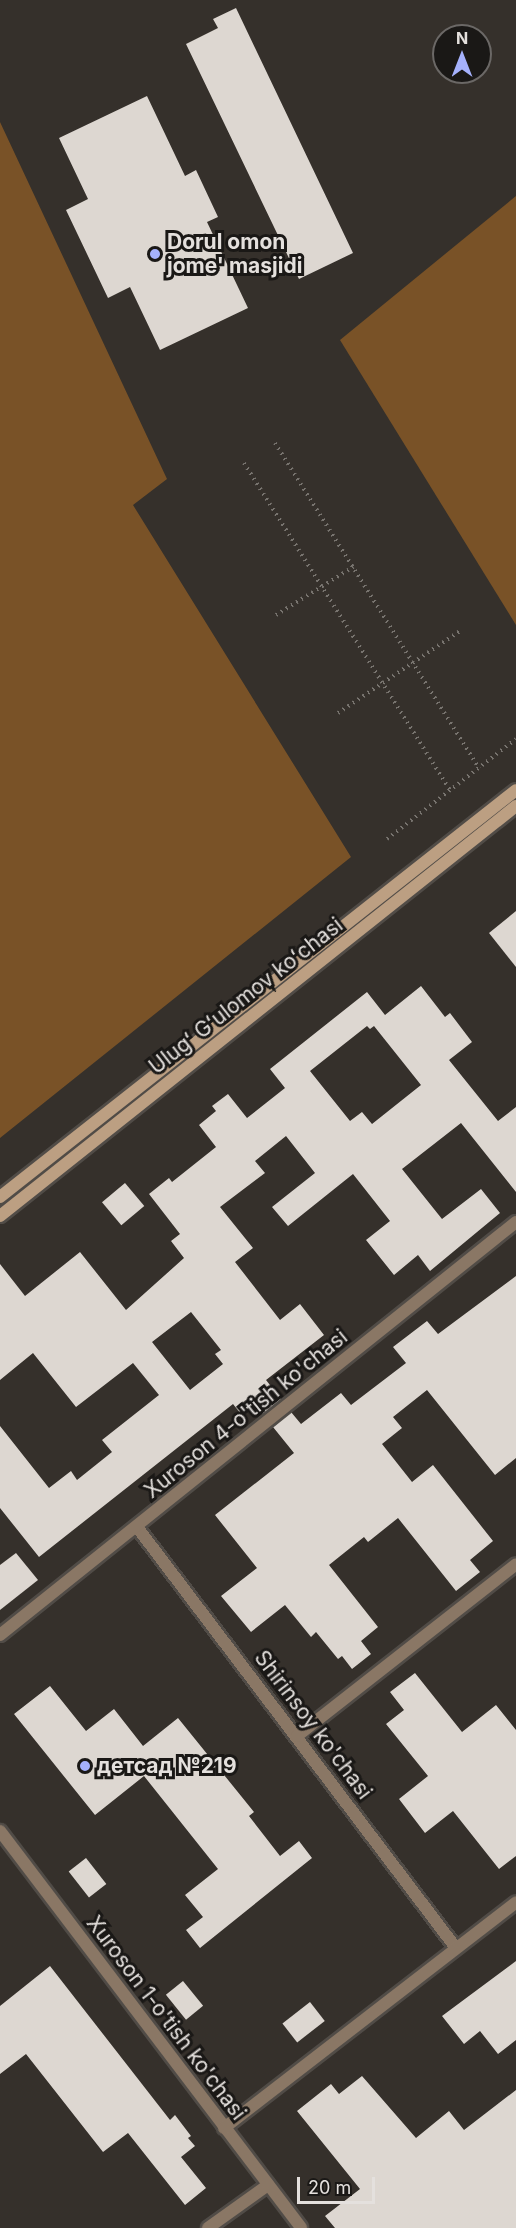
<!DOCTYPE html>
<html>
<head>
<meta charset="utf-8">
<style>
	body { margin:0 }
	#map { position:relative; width:516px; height:2228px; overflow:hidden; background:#35302b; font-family:Inter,sans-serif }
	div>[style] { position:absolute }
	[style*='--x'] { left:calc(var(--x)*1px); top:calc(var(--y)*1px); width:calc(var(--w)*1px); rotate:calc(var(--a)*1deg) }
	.forest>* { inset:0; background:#795227 }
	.building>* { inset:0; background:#ddd7d1; transform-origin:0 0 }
	.path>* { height:4px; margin-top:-2px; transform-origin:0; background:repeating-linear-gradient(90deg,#78746f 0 1.5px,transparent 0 6px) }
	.roads { filter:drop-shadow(2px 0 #514c47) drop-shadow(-2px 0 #514c47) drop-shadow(0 2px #514c47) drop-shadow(0 -2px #514c47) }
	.service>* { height:12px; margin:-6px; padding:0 6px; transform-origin:6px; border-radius:6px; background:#8a7765 }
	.minor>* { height:12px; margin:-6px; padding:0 6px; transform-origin:6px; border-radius:6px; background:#8a7765 }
	.secondary>* { height:12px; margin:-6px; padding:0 6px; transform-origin:6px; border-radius:6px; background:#bc9f82 }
	.dots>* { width:16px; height:16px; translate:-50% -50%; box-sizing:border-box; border:3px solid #1a1816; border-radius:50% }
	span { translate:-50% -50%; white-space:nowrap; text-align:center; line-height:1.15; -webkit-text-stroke:6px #1a1816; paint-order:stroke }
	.poi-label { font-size:21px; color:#e4e0dd; font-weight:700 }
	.left { translate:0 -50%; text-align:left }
	.street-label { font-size:21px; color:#e4e0dd }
	.north { position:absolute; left:432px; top:24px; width:60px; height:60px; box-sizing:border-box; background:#1a1816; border:2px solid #6b6866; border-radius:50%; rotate:0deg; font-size:16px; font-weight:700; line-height:24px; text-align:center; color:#e4e0dd }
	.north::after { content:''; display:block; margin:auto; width:21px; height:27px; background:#a5b1fc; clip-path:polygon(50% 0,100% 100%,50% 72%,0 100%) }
	.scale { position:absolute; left:297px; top:2177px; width:78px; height:27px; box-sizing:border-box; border:3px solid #e4e0dd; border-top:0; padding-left:8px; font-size:18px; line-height:21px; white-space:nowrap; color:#e4e0dd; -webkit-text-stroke:4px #1a1816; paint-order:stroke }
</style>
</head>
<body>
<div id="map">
	<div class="forest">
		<div style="clip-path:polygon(0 122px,167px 479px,133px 505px,351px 857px,0 1138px)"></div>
		<div style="clip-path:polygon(516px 196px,516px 625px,340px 340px)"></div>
	</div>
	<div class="building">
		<div style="clip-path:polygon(236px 8px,353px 253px,299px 279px,186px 44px,218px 28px,213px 19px)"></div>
		<div style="clip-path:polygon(147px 96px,185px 176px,196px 170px,218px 217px,207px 222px,248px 308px,160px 350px,130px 287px,108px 298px,66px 210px,88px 199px,59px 138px)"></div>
		<div style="clip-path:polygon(516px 911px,516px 967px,489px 933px)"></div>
		<div style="clip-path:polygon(evenodd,421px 986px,445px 1017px,450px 1013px,472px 1042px,449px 1060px,498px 1121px,516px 1107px,516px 1192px,461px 1123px,402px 1169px,442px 1219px,481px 1189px,500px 1213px,430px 1271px,418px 1255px,394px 1275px,366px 1240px,390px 1221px,353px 1174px,288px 1226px,272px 1207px,315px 1173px,286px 1136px,255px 1161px,265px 1173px,220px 1207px,253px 1248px,235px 1262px,280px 1320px,300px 1304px,324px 1335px,266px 1380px,281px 1399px,263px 1414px,254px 1402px,240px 1413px,233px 1404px,39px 1557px,0 1508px,0 1426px,49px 1488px,71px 1471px,77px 1480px,112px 1452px,102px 1440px,159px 1395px,133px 1363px,76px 1407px,33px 1353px,0 1380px,0 1264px,25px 1296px,80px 1252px,126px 1310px,184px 1258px,171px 1241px,180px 1234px,149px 1194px,169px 1178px,172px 1182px,216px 1147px,199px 1125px,216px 1111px,212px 1106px,228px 1094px,247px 1118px,285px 1088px,270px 1069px,367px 992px,385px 1015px,421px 986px,367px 1026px,370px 1029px,374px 1026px,421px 1085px,372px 1124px,362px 1112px,350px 1121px,310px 1071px,367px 1026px,421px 986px,191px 1312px,221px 1350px,215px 1354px,223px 1364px,190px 1390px,152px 1342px,191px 1312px)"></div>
		<div style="left:125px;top:1183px;width:30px;height:30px;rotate:50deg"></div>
		<div style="clip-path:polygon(516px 1276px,516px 1458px,495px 1475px,427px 1390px,393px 1417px,402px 1428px,382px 1444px,412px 1482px,433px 1465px,493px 1541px,470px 1560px,480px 1572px,456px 1591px,398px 1518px,368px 1542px,364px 1537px,329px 1565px,378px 1627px,361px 1641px,371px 1654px,352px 1669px,342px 1656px,338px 1659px,316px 1632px,311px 1637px,285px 1605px,251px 1632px,221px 1596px,257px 1568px,215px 1515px,294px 1453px,273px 1427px,291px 1412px,301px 1424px,341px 1393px,351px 1405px,406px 1363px,393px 1347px,427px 1321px,438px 1334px)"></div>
		<div style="clip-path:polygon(16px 1553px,38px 1580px,0 1610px,0 1565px)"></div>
		<div style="clip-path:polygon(415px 1673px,462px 1732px,496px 1705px,516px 1730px,516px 1856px,499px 1869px,453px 1811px,425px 1833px,399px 1799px,428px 1776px,386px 1724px,404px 1710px,390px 1692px)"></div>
		<div style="clip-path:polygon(50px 1686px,86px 1731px,114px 1709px,143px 1746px,178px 1718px,254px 1812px,249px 1816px,280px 1856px,299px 1841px,312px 1858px,200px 1948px,186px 1930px,203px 1917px,185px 1895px,218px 1869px,144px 1776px,95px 1815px,14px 1714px)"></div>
		<div style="left:86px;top:1858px;width:33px;height:22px;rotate:52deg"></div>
		<div style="clip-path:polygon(516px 1961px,516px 2040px,498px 2054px,480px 2031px,464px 2044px,442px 2016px)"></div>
		<div style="clip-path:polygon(50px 1966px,170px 2120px,175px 2115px,191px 2136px,188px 2138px,195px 2146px,181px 2157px,206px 2188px,185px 2205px,128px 2133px,103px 2152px,26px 2054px,0 2074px,0 2006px)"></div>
		<div style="left:183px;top:1981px;width:32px;height:22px;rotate:51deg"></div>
		<div style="left:310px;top:2002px;width:24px;height:35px;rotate:52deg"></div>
		<div style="clip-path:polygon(362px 2076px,416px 2138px,449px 2111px,464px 2130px,516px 2090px,516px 2228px,335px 2228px,325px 2216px,360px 2189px,297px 2111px,331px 2084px,339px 2094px)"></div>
	</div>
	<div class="path">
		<div style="--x:275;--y:443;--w:384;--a:57.9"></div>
		<div style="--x:244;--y:463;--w:386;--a:57.8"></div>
		<div style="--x:276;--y:615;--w:91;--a:-31.9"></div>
		<div style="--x:338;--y:713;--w:147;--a:-33.9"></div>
		<div style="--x:387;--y:839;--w:163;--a:-37.8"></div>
	</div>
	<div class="roads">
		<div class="service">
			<div style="--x:208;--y:2228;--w:74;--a:-35.6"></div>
		</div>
		<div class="minor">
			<div style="--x:137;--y:1527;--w:528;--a:52.85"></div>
			<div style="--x:0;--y:1635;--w:661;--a:-38.67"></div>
			<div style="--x:297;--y:1736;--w:278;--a:-38.1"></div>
			<div style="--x:0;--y:1831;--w:498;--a:52.8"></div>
			<div style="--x:224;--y:2128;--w:369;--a:-37.7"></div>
		</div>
		<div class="secondary">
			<div style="--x:0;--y:1197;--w:657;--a:-38.26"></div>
			<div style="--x:0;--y:1216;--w:659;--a:-38.47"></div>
		</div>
	</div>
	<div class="dots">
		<div style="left:155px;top:254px;background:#a5b1fc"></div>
		<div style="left:85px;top:1766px;background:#a5b1fc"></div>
	</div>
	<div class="poi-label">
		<span class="left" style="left:167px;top:254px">Dorul omon<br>jome' masjidi</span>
		<span class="left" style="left:97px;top:1766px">детсад №219</span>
	</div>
	<div class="street-label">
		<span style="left:246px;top:996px;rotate:-38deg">Ulugʻ Gʻulomov koʻchasi</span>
		<span style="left:246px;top:1414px;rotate:-39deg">Xuroson 4-o'tish ko'chasi</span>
		<span style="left:313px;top:1725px;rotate:53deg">Shirinsoy ko'chasi</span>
		<span style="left:166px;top:2018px;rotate:53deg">Хuroson 1-o'tish ko'chasi</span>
	</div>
	<div class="north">N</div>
	<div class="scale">20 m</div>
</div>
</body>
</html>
